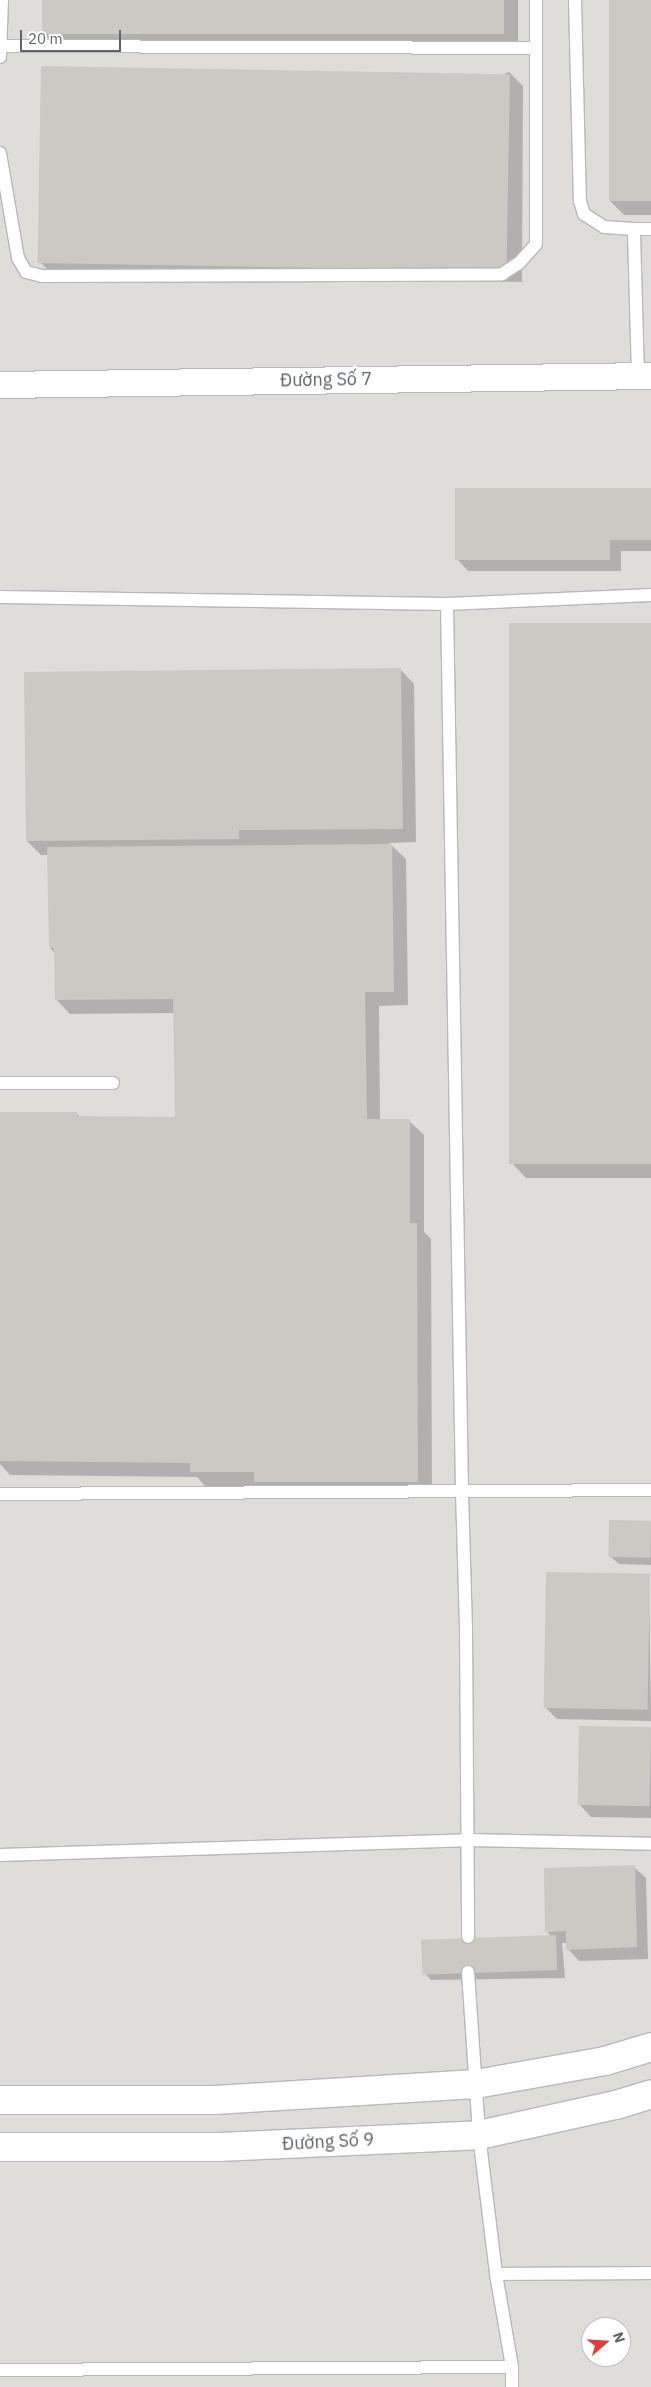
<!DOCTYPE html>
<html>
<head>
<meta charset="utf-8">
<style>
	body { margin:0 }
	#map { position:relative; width:651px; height:2387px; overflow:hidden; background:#f0eee8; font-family:"IBM Plex Sans",sans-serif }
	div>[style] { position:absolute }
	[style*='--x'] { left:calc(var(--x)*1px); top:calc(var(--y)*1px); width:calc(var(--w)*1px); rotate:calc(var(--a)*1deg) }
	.industrial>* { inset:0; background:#dfddda }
	.shadow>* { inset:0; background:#0003 }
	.building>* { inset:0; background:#ccc9c4; transform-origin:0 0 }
	.roads { filter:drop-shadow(1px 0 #b5b8bc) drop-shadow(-1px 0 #b5b8bc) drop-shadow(0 1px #b5b8bc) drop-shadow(0 -1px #b5b8bc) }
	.service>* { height:12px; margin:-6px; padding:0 6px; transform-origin:6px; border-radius:6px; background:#fff }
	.minor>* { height:26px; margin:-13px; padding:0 13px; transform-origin:13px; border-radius:13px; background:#fff }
	.tertiary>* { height:28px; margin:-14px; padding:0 14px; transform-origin:14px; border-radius:14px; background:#fff }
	span { translate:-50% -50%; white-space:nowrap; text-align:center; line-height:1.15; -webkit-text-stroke:5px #fff; paint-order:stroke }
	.street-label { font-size:18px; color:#5f6467 }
	.north { position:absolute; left:581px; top:2317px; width:50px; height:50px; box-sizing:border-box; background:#fff; border:1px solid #bfc1c2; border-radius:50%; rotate:71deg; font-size:14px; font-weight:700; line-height:20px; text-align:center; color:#5f6467 }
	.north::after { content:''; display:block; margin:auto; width:18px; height:22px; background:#e13e43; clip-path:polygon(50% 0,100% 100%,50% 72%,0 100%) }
	.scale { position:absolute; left:20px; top:30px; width:101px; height:22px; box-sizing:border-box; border:2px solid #5f6467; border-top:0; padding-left:6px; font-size:15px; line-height:18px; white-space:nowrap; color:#5f6467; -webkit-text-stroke:4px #fff; paint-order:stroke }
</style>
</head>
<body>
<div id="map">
	<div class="industrial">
		<div style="clip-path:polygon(evenodd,0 0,651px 0,651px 2387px,0 2387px,0 0,591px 2327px,621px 2327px,621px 2357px,591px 2357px,591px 2327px)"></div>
	</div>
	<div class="shadow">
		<div style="clip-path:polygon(44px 0,518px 0,518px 52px,58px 48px,43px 34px)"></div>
		<div style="clip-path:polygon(611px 0,651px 0,651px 215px,624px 215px,609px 200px)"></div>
		<div style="clip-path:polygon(509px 72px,523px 86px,522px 282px,55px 277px,41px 263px)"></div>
		<div style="clip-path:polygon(651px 489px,651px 551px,621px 551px,621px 571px,468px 571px,457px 559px)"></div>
		<div style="clip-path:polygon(651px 624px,651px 1178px,526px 1178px,512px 1163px)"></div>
		<div style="clip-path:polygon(400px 669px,414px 684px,416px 842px,389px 843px,406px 859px,408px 1005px,379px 1006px,380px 1120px,409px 1121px,424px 1135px,424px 1232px,431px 1239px,432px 1496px,269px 1496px,259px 1486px,205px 1486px,197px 1477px,10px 1475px,0 1464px,0 1113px,77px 1114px,80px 1117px,176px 1118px,174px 1013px,70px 1014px,56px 999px,55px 953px,50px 948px,49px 855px,41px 855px,27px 841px)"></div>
		<div style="clip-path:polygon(651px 1522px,651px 1565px,619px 1564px,610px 1556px)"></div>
		<div style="clip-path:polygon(649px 1575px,651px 1721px,557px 1719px,545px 1707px)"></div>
		<div style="clip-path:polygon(651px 1728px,651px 1818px,591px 1817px,580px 1805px)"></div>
		<div style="clip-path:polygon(634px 1867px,646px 1878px,648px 1959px,579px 1961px,568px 1949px,568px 1943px,562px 1943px,565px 1978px,431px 1980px,423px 1972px,551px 1936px,546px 1931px)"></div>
	</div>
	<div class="building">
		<div style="left:42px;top:0;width:462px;height:34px"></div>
		<div style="left:609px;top:0;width:42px;height:201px"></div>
		<div style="left:41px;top:66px;width:469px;height:197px;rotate:1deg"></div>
		<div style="clip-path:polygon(455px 488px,651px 488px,651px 540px,610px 540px,610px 560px,455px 560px)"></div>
		<div style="left:509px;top:623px;width:142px;height:541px"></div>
		<div style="clip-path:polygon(401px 668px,403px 829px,239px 830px,239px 839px,26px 841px,24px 672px)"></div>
		<div style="clip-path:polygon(392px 844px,394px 992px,365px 992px,367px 1119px,410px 1119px,410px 1223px,417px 1223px,418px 1482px,254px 1482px,254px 1472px,190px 1472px,190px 1463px,0 1461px,0 1112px,77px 1112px,77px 1116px,175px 1117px,173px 999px,55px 1000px,54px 948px,49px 948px,47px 847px)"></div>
		<div style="left:609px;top:1520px;width:42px;height:37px;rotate:1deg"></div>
		<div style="left:546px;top:1572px;width:104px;height:136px;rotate:1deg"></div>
		<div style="left:579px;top:1726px;width:72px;height:79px;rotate:1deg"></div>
		<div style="clip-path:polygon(635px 1865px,637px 1947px,566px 1950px,566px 1931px,545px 1932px,544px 1868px)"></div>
		<div style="left:556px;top:1935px;width:35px;height:135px;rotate:88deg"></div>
	</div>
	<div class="roads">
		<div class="service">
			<div style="--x:575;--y:0;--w:201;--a:88.6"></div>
			<div style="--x:580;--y:201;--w:14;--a:73"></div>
			<div style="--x:584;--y:214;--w:24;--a:33"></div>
			<div style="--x:604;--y:227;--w:30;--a:4"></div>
			<div style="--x:1;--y:46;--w:535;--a:0.21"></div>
			<div style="--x:0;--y:57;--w:57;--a:-88"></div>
			<div style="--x:0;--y:153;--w:107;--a:80.3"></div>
			<div style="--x:18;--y:258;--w:16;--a:60"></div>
			<div style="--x:26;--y:272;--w:16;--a:14"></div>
			<div style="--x:42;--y:276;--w:460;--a:-0.2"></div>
			<div style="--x:502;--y:274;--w:20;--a:-33"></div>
			<div style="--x:519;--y:263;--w:25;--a:-48"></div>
			<div style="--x:536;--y:244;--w:244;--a:-90"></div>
			<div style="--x:638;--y:376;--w:147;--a:-91.6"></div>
			<div style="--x:634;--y:229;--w:17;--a:0"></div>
			<div style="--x:0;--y:597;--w:447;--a:0.9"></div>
			<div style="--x:447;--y:604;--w:204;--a:-2.5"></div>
			<div style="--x:447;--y:604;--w:889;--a:89.03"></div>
			<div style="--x:462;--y:1493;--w:136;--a:88.3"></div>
			<div style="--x:466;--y:1629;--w:308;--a:89.6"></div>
			<div style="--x:0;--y:1083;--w:113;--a:0"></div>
			<div style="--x:0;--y:1494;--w:651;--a:-0.35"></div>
			<div style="--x:0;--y:1855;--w:467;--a:-1.8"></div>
			<div style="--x:467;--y:1840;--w:184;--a:1.2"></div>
			<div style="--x:468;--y:1972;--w:163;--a:86.1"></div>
			<div style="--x:479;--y:2135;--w:140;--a:83"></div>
			<div style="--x:496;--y:2274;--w:94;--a:80.2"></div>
			<div style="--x:512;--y:2367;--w:20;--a:90"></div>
			<div style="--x:496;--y:2274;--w:155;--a:-0.4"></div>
			<div style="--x:0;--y:2370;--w:512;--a:-0.34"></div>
		</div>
		<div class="minor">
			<div style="--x:0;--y:385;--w:651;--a:-0.79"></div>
		</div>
		<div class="tertiary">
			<div style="--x:0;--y:2100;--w:215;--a:0"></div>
			<div style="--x:215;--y:2100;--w:261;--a:-3.5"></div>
			<div style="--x:476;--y:2084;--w:131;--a:-10.1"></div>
			<div style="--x:605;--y:2061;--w:48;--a:-16.9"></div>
			<div style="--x:0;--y:2147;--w:219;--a:0"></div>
			<div style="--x:219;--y:2147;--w:260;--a:-2.6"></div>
			<div style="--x:479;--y:2135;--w:140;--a:-12.4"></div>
			<div style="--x:616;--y:2105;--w:37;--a:-17"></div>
		</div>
	</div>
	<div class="street-label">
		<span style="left:326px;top:380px;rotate:-1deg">Đường Số 7</span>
		<span style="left:328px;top:2142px;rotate:-3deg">Đường Số 9</span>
	</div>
	<div class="north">N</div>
	<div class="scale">20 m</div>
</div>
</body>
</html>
